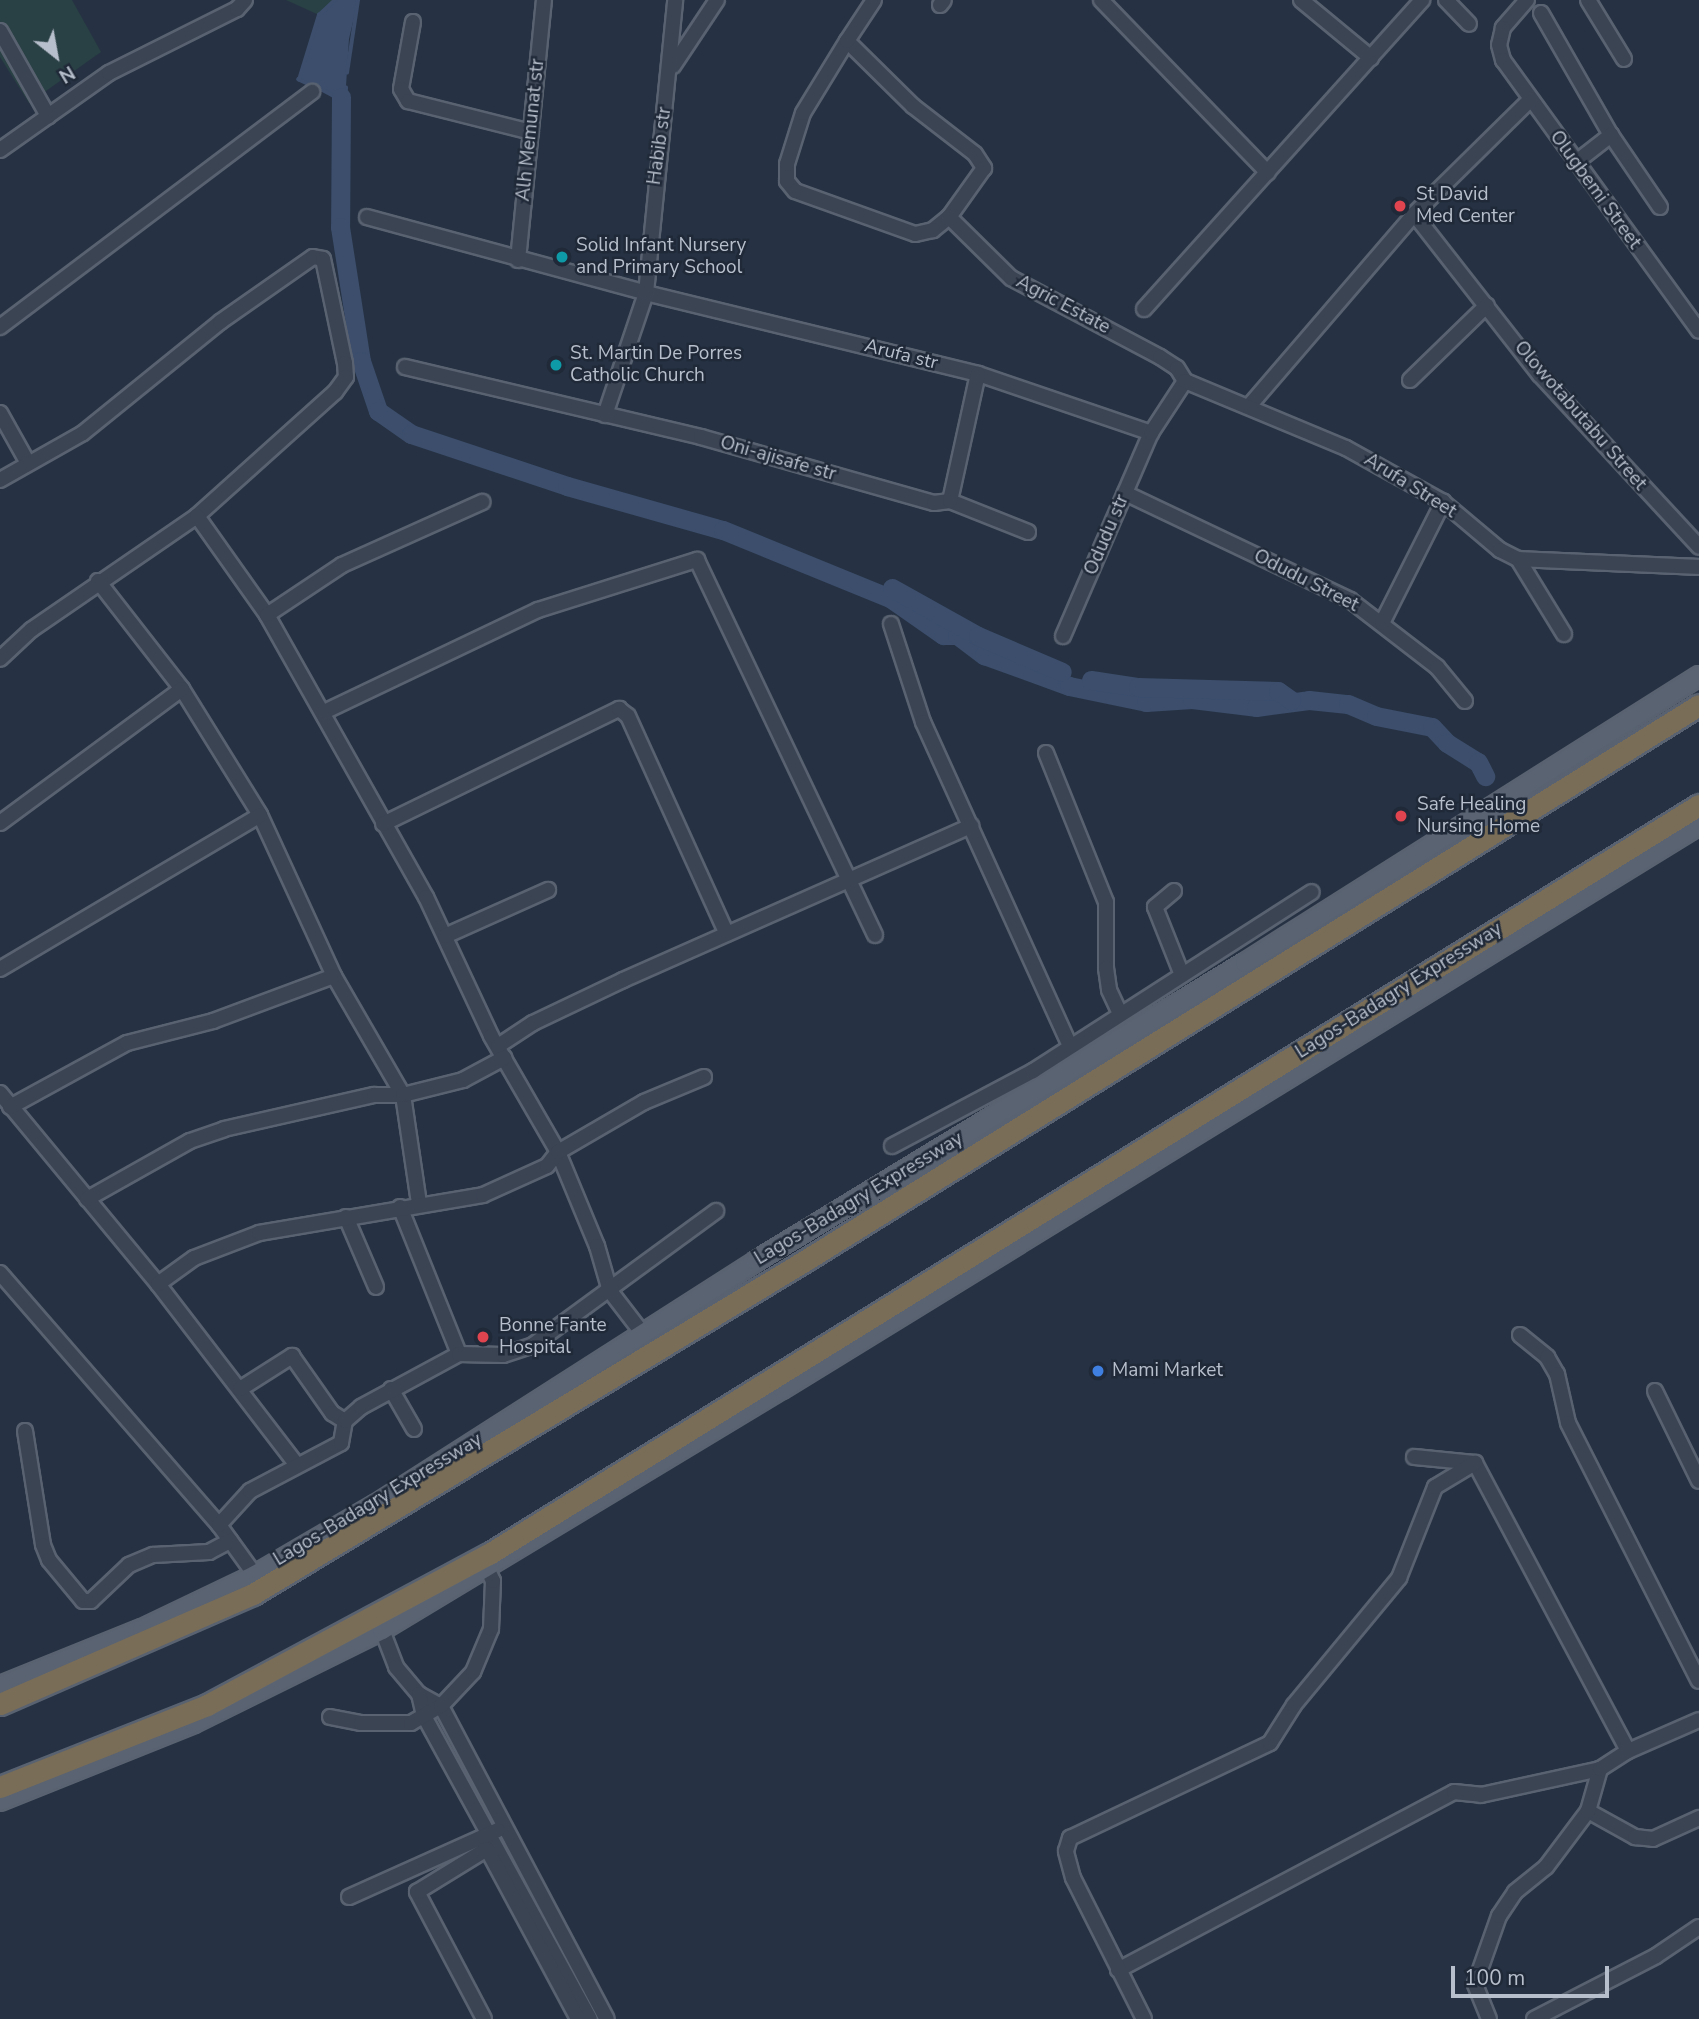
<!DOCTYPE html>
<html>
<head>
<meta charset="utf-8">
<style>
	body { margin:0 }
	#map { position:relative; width:1699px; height:2019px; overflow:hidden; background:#263243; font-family:"Nunito Sans",sans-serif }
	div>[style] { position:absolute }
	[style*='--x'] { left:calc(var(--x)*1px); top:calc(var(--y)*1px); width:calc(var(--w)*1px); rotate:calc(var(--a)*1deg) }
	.green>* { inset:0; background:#294044 }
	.water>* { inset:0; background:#3c4e6c }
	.stream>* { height:3.5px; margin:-1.75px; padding:0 1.75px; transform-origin:1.75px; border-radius:1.75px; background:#3c4e6c }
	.river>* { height:19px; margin:-9.5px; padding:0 9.5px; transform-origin:9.5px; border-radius:9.5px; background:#3c4e6c }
	.roads { filter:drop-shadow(2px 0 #596270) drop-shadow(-2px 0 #596270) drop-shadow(0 2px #596270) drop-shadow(0 -2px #596270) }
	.minor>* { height:14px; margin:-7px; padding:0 7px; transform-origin:7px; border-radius:7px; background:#3b4453 }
	.major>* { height:18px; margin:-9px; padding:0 9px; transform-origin:9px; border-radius:9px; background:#596372 }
	.highway>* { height:21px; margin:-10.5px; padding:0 10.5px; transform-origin:10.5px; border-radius:10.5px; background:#796d58 }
	.dots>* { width:19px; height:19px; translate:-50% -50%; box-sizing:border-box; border:4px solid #1f2938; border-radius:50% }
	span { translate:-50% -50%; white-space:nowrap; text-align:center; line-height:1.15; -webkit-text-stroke:5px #1f2938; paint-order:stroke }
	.street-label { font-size:19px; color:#b8bfcc }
	.poi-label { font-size:19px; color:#b8bfcc }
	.left { translate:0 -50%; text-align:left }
	.north { position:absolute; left:21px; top:21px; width:70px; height:70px; -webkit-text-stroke:5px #1f2938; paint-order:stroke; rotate:149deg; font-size:19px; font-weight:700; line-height:28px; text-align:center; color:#b8bfcc }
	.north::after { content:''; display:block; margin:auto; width:24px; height:32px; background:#b8bfcc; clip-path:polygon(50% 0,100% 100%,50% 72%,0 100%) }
	.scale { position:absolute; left:1451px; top:1966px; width:158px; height:32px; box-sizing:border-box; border:4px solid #b8bfcc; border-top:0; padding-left:9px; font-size:21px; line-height:24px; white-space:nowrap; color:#b8bfcc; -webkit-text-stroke:5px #1f2938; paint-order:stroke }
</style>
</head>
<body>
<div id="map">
	<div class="green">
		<div style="clip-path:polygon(0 0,72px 0,101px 52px,29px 103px,0 57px)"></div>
		<div style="clip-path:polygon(286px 0,335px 0,319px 15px)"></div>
	</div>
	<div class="water">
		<div style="clip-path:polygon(335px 0,358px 0,349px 39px,345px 102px,299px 80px,319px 15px)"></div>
	</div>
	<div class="stream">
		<div style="--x:347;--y:73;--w:74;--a:-81.4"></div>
		<div style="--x:314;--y:87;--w:17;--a:-155"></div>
		<div style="--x:299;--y:80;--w:68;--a:-72.9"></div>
		<div style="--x:319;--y:15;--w:22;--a:-43"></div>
		<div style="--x:321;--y:89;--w:27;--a:28"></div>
		<div style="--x:345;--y:102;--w:14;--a:-86"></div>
	</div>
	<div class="river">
		<div style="--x:341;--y:97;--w:130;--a:90.4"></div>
		<div style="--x:340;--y:227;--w:136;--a:81.1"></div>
		<div style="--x:361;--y:361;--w:53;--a:71.2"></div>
		<div style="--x:378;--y:411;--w:40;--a:34.9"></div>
		<div style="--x:411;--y:434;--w:164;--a:18.4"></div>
		<div style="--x:567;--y:486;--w:162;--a:15.8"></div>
		<div style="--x:723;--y:530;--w:180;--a:22.2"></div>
		<div style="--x:890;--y:598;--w:65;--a:34.9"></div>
		<div style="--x:943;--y:635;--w:14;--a:0"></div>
		<div style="--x:957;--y:635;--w:34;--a:37"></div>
		<div style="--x:984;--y:655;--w:90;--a:20"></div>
		<div style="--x:1069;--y:686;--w:79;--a:11.7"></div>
		<div style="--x:1146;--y:702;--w:46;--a:-3.7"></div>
		<div style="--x:1192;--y:699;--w:64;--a:7.1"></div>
		<div style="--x:1256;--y:707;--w:53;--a:-7.5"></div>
		<div style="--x:1309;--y:700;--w:39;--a:6"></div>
		<div style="--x:1348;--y:704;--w:30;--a:23"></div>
		<div style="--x:1376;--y:716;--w:57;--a:11.1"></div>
		<div style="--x:1432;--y:727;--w:22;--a:47"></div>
		<div style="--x:1447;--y:743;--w:36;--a:32"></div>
		<div style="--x:1478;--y:762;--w:16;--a:63"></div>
		<div style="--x:892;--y:588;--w:98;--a:29.2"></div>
		<div style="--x:978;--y:636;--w:91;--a:23.2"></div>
		<div style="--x:1091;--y:680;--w:48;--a:8.5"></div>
		<div style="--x:1138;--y:687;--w:140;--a:1.6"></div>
		<div style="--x:1278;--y:691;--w:16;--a:35"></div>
	</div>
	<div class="roads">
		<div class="minor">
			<div style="--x:1101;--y:0;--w:240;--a:46"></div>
			<div style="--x:1301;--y:0;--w:91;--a:39.6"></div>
			<div style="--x:1446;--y:0;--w:33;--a:46"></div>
			<div style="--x:1527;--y:0;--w:37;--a:131"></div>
			<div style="--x:1503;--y:28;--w:17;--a:103"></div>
			<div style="--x:1499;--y:45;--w:16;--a:75"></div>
			<div style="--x:1503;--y:60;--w:334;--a:54.1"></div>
			<div style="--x:1588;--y:0;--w:69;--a:58.6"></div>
			<div style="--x:940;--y:5;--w:6;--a:-51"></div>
			<div style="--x:1541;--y:13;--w:141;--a:60.2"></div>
			<div style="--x:1611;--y:135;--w:87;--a:55.8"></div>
			<div style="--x:413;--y:22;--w:68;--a:100.2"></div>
			<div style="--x:401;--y:89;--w:14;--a:60"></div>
			<div style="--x:408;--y:101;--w:127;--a:14.1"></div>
			<div style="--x:0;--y:31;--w:98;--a:60.5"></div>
			<div style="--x:847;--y:41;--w:93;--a:44.6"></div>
			<div style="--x:913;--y:106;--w:78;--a:37.7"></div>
			<div style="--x:975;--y:154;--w:17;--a:57"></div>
			<div style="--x:984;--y:168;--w:60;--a:125.5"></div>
			<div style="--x:949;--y:217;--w:21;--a:141"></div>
			<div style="--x:933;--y:230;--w:18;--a:167"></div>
			<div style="--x:915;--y:234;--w:127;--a:-160.3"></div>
			<div style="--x:795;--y:191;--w:13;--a:-129"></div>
			<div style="--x:787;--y:181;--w:17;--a:-90"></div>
			<div style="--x:787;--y:164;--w:53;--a:-72.6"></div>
			<div style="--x:803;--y:113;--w:84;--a:-58.6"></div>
			<div style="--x:847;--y:41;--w:49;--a:-56.6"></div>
			<div style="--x:673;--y:66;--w:79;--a:-56.3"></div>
			<div style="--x:0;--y:150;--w:133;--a:-35.2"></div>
			<div style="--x:109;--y:73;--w:143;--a:-26.6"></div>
			<div style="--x:237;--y:9;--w:12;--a:-48"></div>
			<div style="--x:1575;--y:163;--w:46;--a:-37.9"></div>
			<div style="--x:1414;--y:214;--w:204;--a:52"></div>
			<div style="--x:1540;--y:375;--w:234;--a:47.2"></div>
			<div style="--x:367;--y:217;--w:289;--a:15.2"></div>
			<div style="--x:646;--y:293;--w:342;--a:13.7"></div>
			<div style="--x:978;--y:374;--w:183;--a:18.8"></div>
			<div style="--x:949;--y:217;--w:87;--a:44.5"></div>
			<div style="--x:1011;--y:278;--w:169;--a:27.9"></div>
			<div style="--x:1160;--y:357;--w:20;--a:33"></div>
			<div style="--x:1177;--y:368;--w:15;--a:58"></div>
			<div style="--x:518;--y:260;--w:261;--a:-84.3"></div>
			<div style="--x:1144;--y:309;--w:416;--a:-48"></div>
			<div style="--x:0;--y:327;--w:391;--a:-37"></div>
			<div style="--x:405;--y:367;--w:304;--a:13.3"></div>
			<div style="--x:701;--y:437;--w:242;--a:15.8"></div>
			<div style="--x:934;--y:503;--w:16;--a:-7"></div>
			<div style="--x:950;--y:501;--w:84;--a:21.7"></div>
			<div style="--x:1410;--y:380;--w:107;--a:-44.2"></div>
			<div style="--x:1250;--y:405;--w:252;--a:-49.3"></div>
			<div style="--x:1414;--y:214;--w:163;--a:-44.5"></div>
			<div style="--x:0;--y:413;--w:57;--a:60.8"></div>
			<div style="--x:605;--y:415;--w:129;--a:-71.4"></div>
			<div style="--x:646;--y:293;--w:294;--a:-84.3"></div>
			<div style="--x:0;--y:480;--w:95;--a:-29.5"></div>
			<div style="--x:83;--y:433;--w:176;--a:-39"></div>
			<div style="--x:220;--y:322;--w:113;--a:-35"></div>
			<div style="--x:313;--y:257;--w:10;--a:11"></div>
			<div style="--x:323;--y:259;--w:106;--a:78.1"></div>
			<div style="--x:345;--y:363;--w:14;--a:86"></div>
			<div style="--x:346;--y:377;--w:19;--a:126"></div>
			<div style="--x:335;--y:392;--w:186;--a:138.1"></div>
			<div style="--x:197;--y:516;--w:201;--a:145.5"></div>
			<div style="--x:31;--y:630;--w:42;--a:136.9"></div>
			<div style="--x:1125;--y:493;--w:249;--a:25.4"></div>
			<div style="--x:1350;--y:600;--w:110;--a:37.6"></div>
			<div style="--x:1437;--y:667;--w:44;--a:50.5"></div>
			<div style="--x:950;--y:501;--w:130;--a:-77.6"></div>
			<div style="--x:197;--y:516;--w:121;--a:54.7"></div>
			<div style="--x:267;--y:615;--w:324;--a:60.6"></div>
			<div style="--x:426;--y:897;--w:153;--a:64.9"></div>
			<div style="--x:491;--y:1036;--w:134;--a:60"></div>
			<div style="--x:558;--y:1152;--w:102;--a:67.5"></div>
			<div style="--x:597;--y:1246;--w:47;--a:73.9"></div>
			<div style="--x:610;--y:1291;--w:54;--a:52.5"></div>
			<div style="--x:1518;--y:559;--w:88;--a:58.5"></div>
			<div style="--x:98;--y:581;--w:137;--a:52.1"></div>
			<div style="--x:182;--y:689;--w:148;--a:58.2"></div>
			<div style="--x:260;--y:815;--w:177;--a:65.3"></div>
			<div style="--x:334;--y:976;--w:138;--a:59.9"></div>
			<div style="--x:403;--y:1095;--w:109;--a:81.6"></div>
			<div style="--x:267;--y:615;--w:90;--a:-33.7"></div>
			<div style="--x:342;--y:565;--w:154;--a:-24.2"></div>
			<div style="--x:1382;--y:623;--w:136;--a:-63.2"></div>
			<div style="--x:891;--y:624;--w:103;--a:71.9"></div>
			<div style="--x:923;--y:722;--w:356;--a:65.6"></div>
			<div style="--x:1063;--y:636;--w:221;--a:-66.6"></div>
			<div style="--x:1151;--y:433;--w:62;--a:-56.8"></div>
			<div style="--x:1185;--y:381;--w:174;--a:22.6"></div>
			<div style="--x:1346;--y:448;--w:111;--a:29.1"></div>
			<div style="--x:1443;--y:502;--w:75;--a:40.1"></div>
			<div style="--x:1500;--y:550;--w:20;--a:27"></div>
			<div style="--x:1518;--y:559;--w:181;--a:2.5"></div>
			<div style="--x:324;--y:712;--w:237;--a:-25.5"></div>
			<div style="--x:538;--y:610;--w:167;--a:-17.5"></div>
			<div style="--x:697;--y:560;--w:415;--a:64.6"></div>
			<div style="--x:1046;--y:753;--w:161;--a:68.1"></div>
			<div style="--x:1106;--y:902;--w:66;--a:90"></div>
			<div style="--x:1106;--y:968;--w:22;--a:82"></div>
			<div style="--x:1109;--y:990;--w:26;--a:65"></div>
			<div style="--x:0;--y:823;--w:226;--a:-36.4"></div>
			<div style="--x:383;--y:824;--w:263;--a:-26"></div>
			<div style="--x:619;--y:709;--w:11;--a:38"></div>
			<div style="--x:628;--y:716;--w:239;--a:65.6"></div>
			<div style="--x:1174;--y:891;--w:25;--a:140"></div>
			<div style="--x:1155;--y:907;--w:73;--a:68.3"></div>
			<div style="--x:445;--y:936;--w:113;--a:-24.1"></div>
			<div style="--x:0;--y:969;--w:302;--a:-30.6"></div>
			<div style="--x:498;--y:1046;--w:42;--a:-33.3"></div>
			<div style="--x:533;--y:1023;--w:100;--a:-25.5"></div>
			<div style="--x:623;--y:980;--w:381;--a:-23.9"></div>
			<div style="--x:0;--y:1093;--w:248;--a:50.4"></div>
			<div style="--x:158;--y:1284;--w:228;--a:52.5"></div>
			<div style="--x:10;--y:1107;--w:133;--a:-28.7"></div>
			<div style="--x:127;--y:1043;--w:89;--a:-14.3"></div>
			<div style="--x:213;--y:1021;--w:129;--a:-20.4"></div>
			<div style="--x:892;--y:1146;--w:160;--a:-28"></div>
			<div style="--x:1033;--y:1071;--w:331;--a:-32.7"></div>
			<div style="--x:87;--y:1199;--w:118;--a:-29.4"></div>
			<div style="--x:190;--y:1141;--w:36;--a:-19"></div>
			<div style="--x:224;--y:1129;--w:154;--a:-12.8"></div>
			<div style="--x:374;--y:1095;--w:29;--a:0"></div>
			<div style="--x:403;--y:1095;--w:62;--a:-14"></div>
			<div style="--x:463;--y:1080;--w:47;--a:-28.2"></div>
			<div style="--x:400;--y:1207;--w:158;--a:68.1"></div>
			<div style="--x:346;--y:1217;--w:76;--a:66.8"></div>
			<div style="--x:0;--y:1273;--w:334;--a:49"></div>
			<div style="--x:219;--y:1525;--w:62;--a:54.2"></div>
			<div style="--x:158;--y:1284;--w:44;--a:-35.8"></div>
			<div style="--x:194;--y:1258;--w:70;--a:-21"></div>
			<div style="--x:259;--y:1233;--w:227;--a:-9.6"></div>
			<div style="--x:483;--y:1195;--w:70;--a:-24.4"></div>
			<div style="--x:547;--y:1166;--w:18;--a:-52"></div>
			<div style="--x:558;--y:1152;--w:99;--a:-30.2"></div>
			<div style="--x:644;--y:1102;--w:65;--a:-22.6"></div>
			<div style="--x:1520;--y:1335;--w:35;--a:39"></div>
			<div style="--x:1547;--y:1357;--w:20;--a:60"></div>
			<div style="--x:1557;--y:1374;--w:50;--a:77.3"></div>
			<div style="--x:1568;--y:1423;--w:289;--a:63.1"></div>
			<div style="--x:240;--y:1389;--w:62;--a:-32.4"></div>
			<div style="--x:292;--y:1356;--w:70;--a:54.9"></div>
			<div style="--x:332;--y:1413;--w:15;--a:32"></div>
			<div style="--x:391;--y:1389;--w:46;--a:60.1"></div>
			<div style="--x:1655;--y:1391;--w:100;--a:63.9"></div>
			<div style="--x:25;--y:1431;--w:115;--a:81"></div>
			<div style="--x:43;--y:1545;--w:16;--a:68"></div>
			<div style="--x:49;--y:1560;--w:53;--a:50.3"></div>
			<div style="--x:83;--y:1601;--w:8;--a:0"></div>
			<div style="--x:91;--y:1601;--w:52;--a:-43.5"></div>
			<div style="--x:129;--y:1565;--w:26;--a:-23"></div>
			<div style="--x:153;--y:1555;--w:56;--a:-3.1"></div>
			<div style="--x:209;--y:1552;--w:24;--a:-28"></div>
			<div style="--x:1414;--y:1457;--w:61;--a:5.6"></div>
			<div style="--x:1475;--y:1463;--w:326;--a:62"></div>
			<div style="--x:219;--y:1525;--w:46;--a:-47.6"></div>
			<div style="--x:250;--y:1491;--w:103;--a:-27.8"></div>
			<div style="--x:341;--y:1443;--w:22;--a:-80"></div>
			<div style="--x:345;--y:1421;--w:21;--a:-41"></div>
			<div style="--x:361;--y:1407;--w:111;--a:-28.4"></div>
			<div style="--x:459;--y:1354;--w:44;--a:1.3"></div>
			<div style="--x:503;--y:1355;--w:32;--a:-18"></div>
			<div style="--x:533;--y:1345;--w:227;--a:-36.2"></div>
			<div style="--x:382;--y:1630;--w:40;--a:69"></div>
			<div style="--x:396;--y:1667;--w:35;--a:50"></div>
			<div style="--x:419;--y:1694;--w:25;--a:29"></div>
			<div style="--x:441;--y:1706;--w:354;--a:62.1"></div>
			<div style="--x:419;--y:1694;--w:23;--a:77"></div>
			<div style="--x:424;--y:1716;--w:345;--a:61.3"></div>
			<div style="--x:330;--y:1717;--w:32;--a:11"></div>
			<div style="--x:361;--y:1723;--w:50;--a:0"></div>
			<div style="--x:411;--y:1723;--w:34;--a:-30"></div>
			<div style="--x:441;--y:1706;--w:47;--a:-46.7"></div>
			<div style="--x:473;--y:1672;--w:47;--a:-67.3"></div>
			<div style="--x:491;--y:1629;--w:48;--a:-87.6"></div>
			<div style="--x:493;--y:1581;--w:14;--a:-115"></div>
			<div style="--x:1588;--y:1811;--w:54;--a:29"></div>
			<div style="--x:1635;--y:1837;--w:18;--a:6"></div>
			<div style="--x:1653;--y:1839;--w:51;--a:-24.5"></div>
			<div style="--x:349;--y:1897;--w:163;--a:-24.2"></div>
			<div style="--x:1118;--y:1970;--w:380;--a:-27.9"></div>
			<div style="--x:1454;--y:1792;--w:27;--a:6"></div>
			<div style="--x:1481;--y:1795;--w:122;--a:-12.3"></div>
			<div style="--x:484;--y:2019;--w:144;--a:-117.8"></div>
			<div style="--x:417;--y:1892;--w:82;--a:-31.6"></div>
			<div style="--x:487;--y:1849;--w:193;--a:61.8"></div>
			<div style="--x:1144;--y:2019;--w:158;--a:-116.7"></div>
			<div style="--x:1073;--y:1878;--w:28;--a:-105"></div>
			<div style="--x:1066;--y:1851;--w:14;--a:-73"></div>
			<div style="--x:1070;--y:1838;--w:221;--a:-25.4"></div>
			<div style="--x:1270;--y:1743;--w:45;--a:-57.7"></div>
			<div style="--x:1294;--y:1705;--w:165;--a:-50.4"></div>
			<div style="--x:1399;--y:1578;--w:98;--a:-68.4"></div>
			<div style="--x:1435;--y:1487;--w:47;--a:-31"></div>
			<div style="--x:1489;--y:2019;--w:38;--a:-112"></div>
			<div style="--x:1475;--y:1984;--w:72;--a:-70.6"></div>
			<div style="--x:1499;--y:1916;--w:29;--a:-56"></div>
			<div style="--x:1515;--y:1892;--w:40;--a:-39"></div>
			<div style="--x:1546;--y:1867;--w:70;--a:-53.1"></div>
			<div style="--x:1588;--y:1811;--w:44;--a:-74.1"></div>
			<div style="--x:1600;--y:1769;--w:33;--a:-33"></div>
			<div style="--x:1628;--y:1751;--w:77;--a:-23.6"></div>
			<div style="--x:1534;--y:2019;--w:137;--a:-27.3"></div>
			<div style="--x:1656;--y:1956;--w:52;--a:-34"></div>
		</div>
		<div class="major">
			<div style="--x:0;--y:1686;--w:153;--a:-21.9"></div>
			<div style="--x:142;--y:1629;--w:125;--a:-25.5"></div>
			<div style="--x:255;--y:1575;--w:139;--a:-30.3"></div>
			<div style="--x:375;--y:1505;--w:452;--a:-32.6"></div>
			<div style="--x:756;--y:1261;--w:573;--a:-31.36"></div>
			<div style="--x:1245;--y:963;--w:537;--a:-32.3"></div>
			<div style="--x:0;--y:1801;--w:209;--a:-21.9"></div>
			<div style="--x:194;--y:1723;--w:210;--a:-26.3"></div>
			<div style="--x:382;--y:1630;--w:467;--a:-31.1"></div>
			<div style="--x:782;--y:1389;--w:1077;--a:-31.59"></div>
		</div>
		<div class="highway">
			<div style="--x:0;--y:1704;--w:276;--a:-23.5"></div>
			<div style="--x:253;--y:1594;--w:646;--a:-31.13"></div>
			<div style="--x:806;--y:1260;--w:1051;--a:-31.86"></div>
			<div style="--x:0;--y:1787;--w:223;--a:-21.6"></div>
			<div style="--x:207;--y:1705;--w:320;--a:-28.2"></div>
			<div style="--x:489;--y:1554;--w:1423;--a:-31.76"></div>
		</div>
	</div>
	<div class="dots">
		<div style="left:1400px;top:206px;background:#e0444e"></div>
		<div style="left:562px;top:257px;background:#0f9aa8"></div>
		<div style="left:556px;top:365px;background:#0f9aa8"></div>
		<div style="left:1401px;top:816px;background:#e0444e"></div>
		<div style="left:483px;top:1337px;background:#e0444e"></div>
		<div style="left:1098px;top:1371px;background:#3f7fe0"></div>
	</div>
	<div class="street-label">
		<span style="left:531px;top:130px;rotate:-84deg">Alh Memunat str</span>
		<span style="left:660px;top:146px;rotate:-82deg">Habib str</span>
		<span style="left:1595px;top:190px;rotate:54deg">Olugbemi Street</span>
		<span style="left:1063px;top:305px;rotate:28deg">Agric Estate</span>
		<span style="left:901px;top:355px;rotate:14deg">Arufa str</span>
		<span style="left:1580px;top:416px;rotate:49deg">Olowotabutabu Street</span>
		<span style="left:778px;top:459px;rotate:16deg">Oni-ajisafe str</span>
		<span style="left:1410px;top:486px;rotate:32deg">Arufa Street</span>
		<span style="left:1107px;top:535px;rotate:-67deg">Odudu str</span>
		<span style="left:1306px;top:581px;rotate:27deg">Odudu Street</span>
		<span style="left:1399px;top:991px;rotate:-32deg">Lagos-Badagry Expressway</span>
		<span style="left:859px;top:1199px;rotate:-31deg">Lagos-Badagry Expressway</span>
		<span style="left:378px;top:1500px;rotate:-31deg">Lagos-Badagry Expressway</span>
	</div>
	<div class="poi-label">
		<span class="left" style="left:1416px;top:206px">St David<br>Med Center</span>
		<span class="left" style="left:576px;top:257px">Solid Infant Nursery<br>and Primary School</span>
		<span class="left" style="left:570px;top:365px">St. Martin De Porres<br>Catholic Church</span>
		<span class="left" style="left:1417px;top:816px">Safe Healing<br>Nursing Home</span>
		<span class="left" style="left:499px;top:1337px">Bonne Fante<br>Hospital</span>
		<span class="left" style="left:1112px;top:1371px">Mami Market</span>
	</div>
	<div class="north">N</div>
	<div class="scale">100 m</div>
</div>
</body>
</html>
